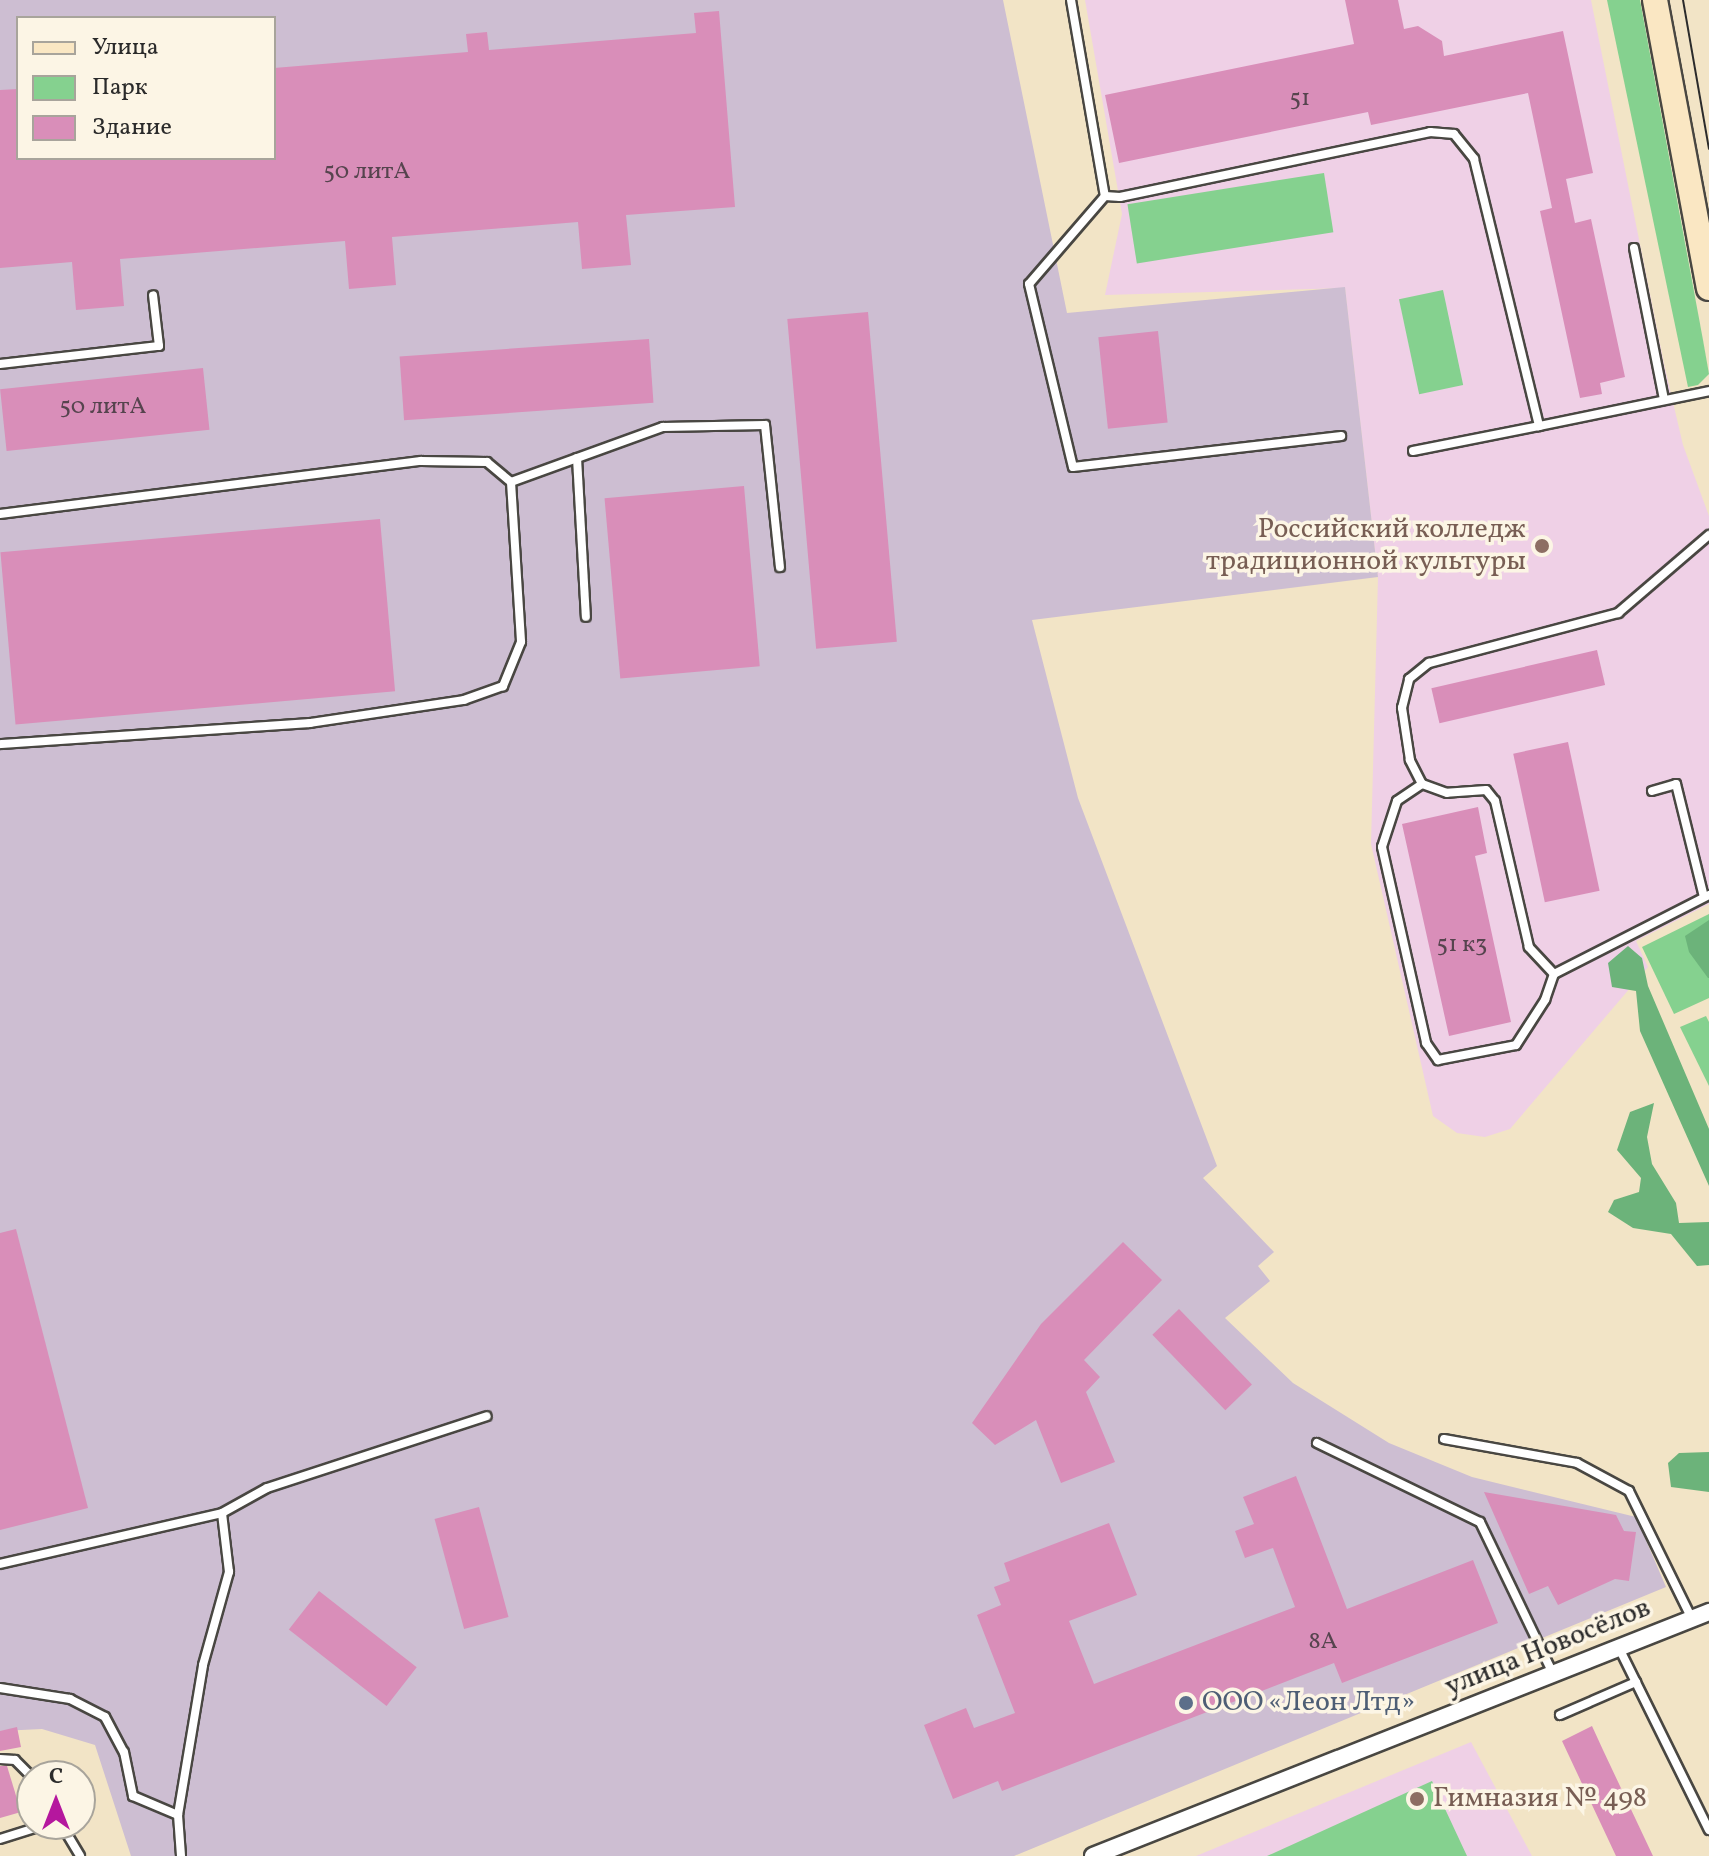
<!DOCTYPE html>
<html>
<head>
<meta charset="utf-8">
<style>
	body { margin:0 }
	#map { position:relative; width:1709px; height:1856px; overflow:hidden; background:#f2e4c6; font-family:Vollkorn,serif }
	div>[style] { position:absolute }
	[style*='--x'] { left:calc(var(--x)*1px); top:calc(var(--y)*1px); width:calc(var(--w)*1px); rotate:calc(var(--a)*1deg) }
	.built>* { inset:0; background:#efd0e6 }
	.industrial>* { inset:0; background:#cdbed2 }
	.green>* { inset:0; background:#85d18f; transform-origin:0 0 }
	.forest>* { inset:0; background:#6cb37a }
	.building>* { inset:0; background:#d98eb9; transform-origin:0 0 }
	.roads { filter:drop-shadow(2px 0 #494742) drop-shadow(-2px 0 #494742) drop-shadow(0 2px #494742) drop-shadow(0 -2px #494742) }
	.service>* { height:8px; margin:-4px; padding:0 4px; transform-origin:4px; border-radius:4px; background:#fff }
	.minor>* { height:16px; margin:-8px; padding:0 8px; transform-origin:8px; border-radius:8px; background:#fff }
	.secondary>* { height:24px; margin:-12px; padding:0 12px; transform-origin:12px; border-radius:12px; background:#fae7c3 }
	.tram>* { height:2px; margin:-1px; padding:0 1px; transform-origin:1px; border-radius:1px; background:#2b2b2b }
	.dots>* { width:22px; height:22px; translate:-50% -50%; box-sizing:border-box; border:4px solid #fcf5e5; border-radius:50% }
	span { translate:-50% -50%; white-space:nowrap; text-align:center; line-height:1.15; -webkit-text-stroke:7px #fcf5e5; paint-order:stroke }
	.number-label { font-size:24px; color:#56444e }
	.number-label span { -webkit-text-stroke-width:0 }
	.education-label { font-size:28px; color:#785e54 }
	.right { translate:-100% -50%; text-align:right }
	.left { translate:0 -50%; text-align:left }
	.street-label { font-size:28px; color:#2b2b2b }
	.service-label { font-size:28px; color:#4e5e75 }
	.legend { position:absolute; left:16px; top:16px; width:260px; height:144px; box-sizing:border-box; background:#fcf5e5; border:2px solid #a8a49b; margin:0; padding:10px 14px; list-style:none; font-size:24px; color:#2b2b2b }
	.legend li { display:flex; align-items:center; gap:16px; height:40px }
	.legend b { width:40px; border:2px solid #a8a49b }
	.north { position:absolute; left:16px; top:1760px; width:80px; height:80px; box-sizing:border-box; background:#fcf5e5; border:2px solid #a8a49b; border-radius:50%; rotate:0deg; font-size:22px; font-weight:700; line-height:32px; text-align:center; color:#2b2b2b }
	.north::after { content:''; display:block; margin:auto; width:28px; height:36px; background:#b5179e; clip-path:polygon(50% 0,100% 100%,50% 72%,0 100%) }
</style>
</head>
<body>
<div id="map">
	<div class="built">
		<div style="clip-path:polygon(1085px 0,1591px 0,1664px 364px,1683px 445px,1709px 516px,1709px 904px,1636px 941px,1648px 967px,1510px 1129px,1485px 1137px,1457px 1133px,1433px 1116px,1371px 844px,1378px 577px,1345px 288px,1105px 295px,1122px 214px)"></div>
		<div style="clip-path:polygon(1471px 1742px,1532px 1856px,1196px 1856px)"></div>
	</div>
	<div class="industrial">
		<div style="clip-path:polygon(evenodd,0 0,1003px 0,1067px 313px,1345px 287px,1378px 577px,1032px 620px,1078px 798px,1217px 1166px,1203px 1178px,1274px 1252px,1258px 1266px,1270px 1281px,1225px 1318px,1293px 1383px,1389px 1443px,1472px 1477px,1636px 1517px,1666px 1587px,1014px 1856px,131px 1856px,95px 1745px,42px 1729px,0 1731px,0 0,18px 18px,274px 18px,274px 158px,18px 158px,18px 18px)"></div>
	</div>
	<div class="green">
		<div style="clip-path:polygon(1607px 0,1640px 0,1703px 340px,1709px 374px,1698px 385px,1688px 387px)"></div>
		<div style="left:1324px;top:173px;width:60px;height:199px;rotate:81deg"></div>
		<div style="left:1443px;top:290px;width:97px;height:45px;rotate:78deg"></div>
		<div style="clip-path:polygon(1709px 914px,1709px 998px,1674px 1014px,1642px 947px)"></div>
		<div style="clip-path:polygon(1706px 1016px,1709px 1022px,1709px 1086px,1680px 1027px)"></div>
		<div style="clip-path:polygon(1432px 1781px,1467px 1856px,1267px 1856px)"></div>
	</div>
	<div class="forest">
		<div style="clip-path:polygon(1709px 920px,1709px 978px,1708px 978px,1689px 952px,1685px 936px)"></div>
		<div style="clip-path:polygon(1628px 946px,1642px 958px,1648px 986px,1709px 1129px,1709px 1186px,1640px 1031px,1636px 991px,1612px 987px,1608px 963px)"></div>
		<div style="clip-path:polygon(1654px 1103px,1647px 1137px,1652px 1164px,1676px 1203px,1679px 1223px,1709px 1222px,1709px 1265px,1697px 1266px,1671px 1234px,1633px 1228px,1608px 1212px,1614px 1200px,1639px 1192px,1641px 1178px,1617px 1150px,1630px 1112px)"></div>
		<div style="clip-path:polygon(1709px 1452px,1709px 1492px,1671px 1487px,1668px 1463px,1679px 1453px)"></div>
	</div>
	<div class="building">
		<div style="clip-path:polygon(1345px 0,1398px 0,1404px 29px,1418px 26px,1442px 41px,1444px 56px,1563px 31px,1593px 173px,1566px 179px,1575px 223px,1591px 219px,1625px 377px,1600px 383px,1602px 394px,1580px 398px,1540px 211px,1552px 208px,1528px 93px,1371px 125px,1368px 112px,1119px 163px,1105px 95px,1354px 44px)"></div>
		<div style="clip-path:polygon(719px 11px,735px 207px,626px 215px,631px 265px,582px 269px,578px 222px,392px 237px,396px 285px,349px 289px,345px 241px,120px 259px,124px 306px,76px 310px,72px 262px,0 268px,0 90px,18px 89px,18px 158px,274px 158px,274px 68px,468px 52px,466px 34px,487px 32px,489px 50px,696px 33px,694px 13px)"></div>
		<div style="left:868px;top:312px;width:331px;height:81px;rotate:85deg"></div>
		<div style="left:1158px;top:331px;width:92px;height:60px;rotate:84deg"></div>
		<div style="left:649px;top:339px;width:64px;height:250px;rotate:86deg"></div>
		<div style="left:203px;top:368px;width:62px;height:204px;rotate:84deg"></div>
		<div style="left:744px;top:486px;width:181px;height:140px;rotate:85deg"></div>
		<div style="left:380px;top:519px;width:173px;height:381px;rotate:85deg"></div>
		<div style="left:1597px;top:650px;width:36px;height:170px;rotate:77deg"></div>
		<div style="left:1568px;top:742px;width:152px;height:56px;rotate:78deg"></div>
		<div style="clip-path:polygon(1478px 807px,1487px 853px,1475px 856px,1511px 1022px,1449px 1036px,1402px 824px)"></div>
		<div style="clip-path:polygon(16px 1229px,88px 1508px,0 1530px,0 1233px)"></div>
		<div style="clip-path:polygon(1123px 1242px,1162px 1280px,1084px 1360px,1100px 1377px,1086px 1392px,1115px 1462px,1061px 1483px,1036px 1420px,995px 1445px,972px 1423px,1041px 1324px)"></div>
		<div style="left:1179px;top:1309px;width:105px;height:37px;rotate:46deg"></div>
		<div style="clip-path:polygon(1296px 1476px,1347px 1609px,1473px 1560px,1498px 1623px,1342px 1683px,1334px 1663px,1002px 1791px,998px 1781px,953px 1799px,924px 1725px,966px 1708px,974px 1728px,1015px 1713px,977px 1615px,1001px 1605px,994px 1587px,1010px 1581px,1004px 1563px,1109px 1523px,1137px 1595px,1069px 1621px,1094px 1684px,1295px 1607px,1273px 1548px,1245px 1558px,1235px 1531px,1254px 1524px,1243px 1497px)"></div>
		<div style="clip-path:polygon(1484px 1492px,1616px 1515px,1624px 1531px,1636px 1532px,1629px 1581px,1615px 1579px,1558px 1605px,1548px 1586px,1529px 1594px)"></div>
		<div style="left:479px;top:1507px;width:114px;height:46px;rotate:75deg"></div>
		<div style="left:319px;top:1591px;width:124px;height:49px;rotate:38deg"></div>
		<div style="clip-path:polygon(1592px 1726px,1603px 1750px,1653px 1856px,1616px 1856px,1562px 1741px)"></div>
		<div style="clip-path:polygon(17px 1727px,21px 1747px,0 1751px,0 1731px)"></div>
		<div style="clip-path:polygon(0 1766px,7px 1766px,21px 1812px,0 1818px)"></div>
	</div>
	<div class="roads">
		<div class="service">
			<div style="--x:1071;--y:0;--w:199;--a:80.2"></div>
			<div style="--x:1105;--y:196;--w:15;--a:4"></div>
			<div style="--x:1120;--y:197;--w:317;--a:-11.8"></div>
			<div style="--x:1430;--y:132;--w:24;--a:5"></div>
			<div style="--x:1454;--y:134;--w:32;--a:51"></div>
			<div style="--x:1474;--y:159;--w:275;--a:76.3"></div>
			<div style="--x:1539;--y:426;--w:174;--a:-11.6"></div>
			<div style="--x:1105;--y:196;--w:116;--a:130.8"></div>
			<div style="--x:1029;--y:284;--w:188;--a:76.5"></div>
			<div style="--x:1073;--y:467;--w:270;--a:-6.6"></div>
			<div style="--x:1634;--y:248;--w:154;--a:78.8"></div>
			<div style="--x:0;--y:364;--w:160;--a:-6.5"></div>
			<div style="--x:159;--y:346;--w:51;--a:-96.7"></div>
			<div style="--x:1413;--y:451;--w:128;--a:-11.2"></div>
			<div style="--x:577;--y:458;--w:159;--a:86.8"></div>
			<div style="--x:511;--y:482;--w:162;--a:-19.9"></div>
			<div style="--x:663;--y:427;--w:102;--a:-1.1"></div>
			<div style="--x:765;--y:425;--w:143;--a:84"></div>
			<div style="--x:0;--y:514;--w:424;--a:-7.2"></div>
			<div style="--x:421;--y:461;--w:66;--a:0.9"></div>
			<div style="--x:487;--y:462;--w:31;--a:40"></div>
			<div style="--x:511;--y:482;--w:160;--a:86.4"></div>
			<div style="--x:521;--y:642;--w:48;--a:112.2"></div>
			<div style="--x:503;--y:686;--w:41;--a:160.3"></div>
			<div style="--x:464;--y:700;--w:156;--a:171.5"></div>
			<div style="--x:310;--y:723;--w:311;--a:176.1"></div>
			<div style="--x:1422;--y:784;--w:30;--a:146"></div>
			<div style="--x:1397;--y:801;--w:48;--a:108.1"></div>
			<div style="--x:1382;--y:847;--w:201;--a:77.3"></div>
			<div style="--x:1426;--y:1043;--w:21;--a:55"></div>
			<div style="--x:1438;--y:1060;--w:79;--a:-10.9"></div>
			<div style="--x:1516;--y:1045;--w:54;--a:-57.2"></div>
			<div style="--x:1545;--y:1000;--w:28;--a:-71"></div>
			<div style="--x:1554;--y:974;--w:174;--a:-27"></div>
			<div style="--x:1652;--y:791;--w:25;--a:-16"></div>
			<div style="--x:1676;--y:784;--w:116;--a:76.1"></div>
			<div style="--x:1554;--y:974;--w:37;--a:-133"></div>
			<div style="--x:1529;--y:947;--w:150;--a:-103.1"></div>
			<div style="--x:1495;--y:801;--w:14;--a:-129"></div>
			<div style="--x:1486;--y:790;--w:39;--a:176"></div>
			<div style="--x:1447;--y:793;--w:27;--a:-160"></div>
			<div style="--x:1422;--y:784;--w:27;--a:-117"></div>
			<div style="--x:1410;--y:760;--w:53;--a:-98.7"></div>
			<div style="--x:1402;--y:708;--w:30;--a:-76"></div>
			<div style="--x:1409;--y:679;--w:26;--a:-39"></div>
			<div style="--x:1429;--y:663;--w:196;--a:-14.8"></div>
			<div style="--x:1618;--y:613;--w:120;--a:-40.6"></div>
			<div style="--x:1444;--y:1439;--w:135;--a:10.2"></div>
			<div style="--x:1577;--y:1463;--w:59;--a:28.3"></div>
			<div style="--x:1629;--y:1491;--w:143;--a:63.8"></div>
			<div style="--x:1317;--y:1443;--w:181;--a:25.9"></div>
			<div style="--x:1480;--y:1522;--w:169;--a:64.3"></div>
			<div style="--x:0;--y:1564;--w:228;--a:-12.9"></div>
			<div style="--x:1619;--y:1648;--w:203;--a:63.7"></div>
			<div style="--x:0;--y:1688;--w:71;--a:8.9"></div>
			<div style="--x:70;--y:1699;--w:39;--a:27"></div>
			<div style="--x:105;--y:1717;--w:40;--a:62"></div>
			<div style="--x:124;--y:1752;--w:45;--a:78.4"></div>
			<div style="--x:133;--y:1796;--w:49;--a:22.9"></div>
			<div style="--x:178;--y:1815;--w:41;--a:85.8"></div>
			<div style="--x:1560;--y:1715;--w:83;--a:-23.5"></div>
			<div style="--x:0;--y:1759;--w:15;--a:4"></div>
			<div style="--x:15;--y:1760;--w:24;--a:45"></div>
			<div style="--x:178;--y:1815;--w:152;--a:-80.5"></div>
			<div style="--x:203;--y:1665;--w:97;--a:-74.4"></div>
			<div style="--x:229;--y:1572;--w:59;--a:-96.8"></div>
			<div style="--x:222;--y:1513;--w:51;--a:-29.1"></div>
			<div style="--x:267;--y:1488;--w:231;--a:-18.1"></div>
			<div style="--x:61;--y:1824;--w:37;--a:59"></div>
			<div style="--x:0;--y:1839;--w:50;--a:-17.4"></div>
		</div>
		<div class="minor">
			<div style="--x:1093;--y:1856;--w:663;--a:-21.61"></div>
		</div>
		<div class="secondary">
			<div style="--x:1655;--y:0;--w:293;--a:79.4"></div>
		</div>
	</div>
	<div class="tram">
		<div style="--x:1683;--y:0;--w:151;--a:80.1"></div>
	</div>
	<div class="dots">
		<div style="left:1542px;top:546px;background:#8d6e63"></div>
		<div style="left:1186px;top:1703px;background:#5c6f8a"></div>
		<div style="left:1417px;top:1799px;background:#8d6e63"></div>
	</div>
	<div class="number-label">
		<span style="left:1300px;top:100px">51</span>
		<span style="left:367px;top:173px">50 литА</span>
		<span style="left:103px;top:408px">50 литА</span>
		<span style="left:1462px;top:946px">51 к3</span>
		<span style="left:1323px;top:1643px">8А</span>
	</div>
	<div class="education-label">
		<span class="right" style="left:1526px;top:546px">Российский колледж<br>традиционной культуры</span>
		<span class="left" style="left:1433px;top:1799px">Гимназия № 498</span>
	</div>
	<div class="street-label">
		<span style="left:1548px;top:1648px;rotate:-22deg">улица Новосёлов</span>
	</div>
	<div class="service-label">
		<span class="left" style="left:1202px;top:1703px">ООО «Леон Лтд»</span>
	</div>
	<ul class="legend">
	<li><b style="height:10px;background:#fae7c3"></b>Улица</li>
	<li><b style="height:22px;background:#85d18f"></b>Парк</li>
	<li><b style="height:22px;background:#d98eb9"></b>Здание</li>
	</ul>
	<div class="north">С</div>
</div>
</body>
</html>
